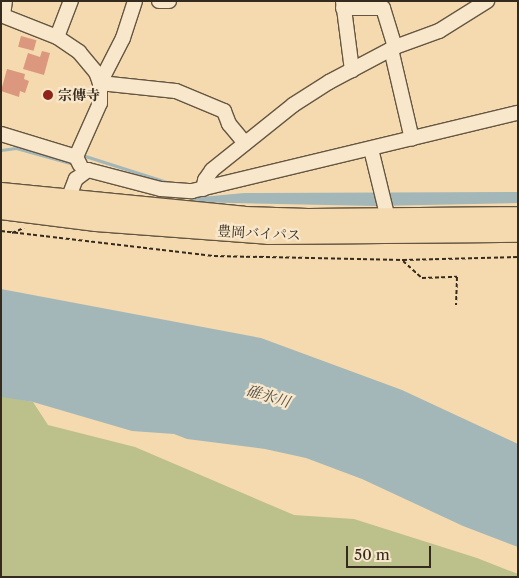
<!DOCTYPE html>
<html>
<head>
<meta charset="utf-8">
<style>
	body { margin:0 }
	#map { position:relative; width:519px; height:578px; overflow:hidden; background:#f5daaf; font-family:"Libre Caslon Text","Noto Serif JP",serif }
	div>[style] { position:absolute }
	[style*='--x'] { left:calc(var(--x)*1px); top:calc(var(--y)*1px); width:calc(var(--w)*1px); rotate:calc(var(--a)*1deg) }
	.green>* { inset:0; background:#bcc08b }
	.water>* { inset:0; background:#a3b7b8 }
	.stream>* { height:3px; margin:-1.5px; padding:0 1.5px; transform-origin:1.5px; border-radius:1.5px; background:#a3b7b8 }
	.building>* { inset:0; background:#dc977f; transform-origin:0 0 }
	.path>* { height:2px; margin-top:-1px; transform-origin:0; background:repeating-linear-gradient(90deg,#342a1d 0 4px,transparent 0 6.5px) }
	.roads { filter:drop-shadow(1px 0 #645642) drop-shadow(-1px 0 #645642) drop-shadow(0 1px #645642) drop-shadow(0 -1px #645642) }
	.minor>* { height:14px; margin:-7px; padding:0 7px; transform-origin:7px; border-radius:7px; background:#f8e7cb }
	.highway>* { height:20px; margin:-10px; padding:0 10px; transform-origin:10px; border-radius:10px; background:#f5daaf }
	.dots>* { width:14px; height:14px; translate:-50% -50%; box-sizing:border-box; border:2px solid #f8e7cb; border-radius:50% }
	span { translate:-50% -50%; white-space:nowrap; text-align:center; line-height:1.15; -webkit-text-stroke:4.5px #f8e7cb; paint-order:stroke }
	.poi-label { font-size:14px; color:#342a1d; font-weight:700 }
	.left { translate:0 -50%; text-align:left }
	.street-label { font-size:14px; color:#342a1d }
	.water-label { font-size:15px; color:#504d44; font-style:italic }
	.frame { position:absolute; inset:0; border:2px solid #342a1d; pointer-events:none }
	.scale { position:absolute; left:346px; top:546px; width:85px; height:22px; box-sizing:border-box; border:2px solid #342a1d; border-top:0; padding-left:6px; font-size:15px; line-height:18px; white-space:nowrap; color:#342a1d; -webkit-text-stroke:4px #f8e7cb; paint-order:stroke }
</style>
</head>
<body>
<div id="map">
	<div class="green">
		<div style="clip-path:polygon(1px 396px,33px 402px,48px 425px,135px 447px,294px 515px,354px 519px,477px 558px,518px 574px,518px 577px,1px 577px)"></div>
	</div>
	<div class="water">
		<div style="clip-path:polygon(518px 192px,518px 203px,376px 206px,190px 202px,191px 198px,244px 193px)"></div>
		<div style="clip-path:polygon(1px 289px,261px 338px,402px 390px,518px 444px,518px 547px,463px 526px,362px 479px,306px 458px,265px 449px,187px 439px,174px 434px,132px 431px,33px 402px,1px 397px)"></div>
	</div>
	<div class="stream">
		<div style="--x:1;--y:150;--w:15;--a:-8"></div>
		<div style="--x:16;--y:148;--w:56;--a:15.5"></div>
		<div style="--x:82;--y:155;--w:92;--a:17.7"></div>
	</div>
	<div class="building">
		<div style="left:21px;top:36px;width:16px;height:11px;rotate:15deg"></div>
		<div style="clip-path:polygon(42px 51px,50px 53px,44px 75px,23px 69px,28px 53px,40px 57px)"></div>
		<div style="clip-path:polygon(7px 69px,25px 74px,24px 79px,29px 81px,25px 93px,20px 91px,19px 97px,1px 91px)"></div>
	</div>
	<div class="path">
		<div style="--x:1;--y:231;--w:214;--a:6.7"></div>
		<div style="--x:214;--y:256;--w:189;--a:1.2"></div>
		<div style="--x:403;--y:260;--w:115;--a:-1.5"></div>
		<div style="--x:12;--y:233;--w:13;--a:-23"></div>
		<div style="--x:403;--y:261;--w:25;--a:42"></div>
		<div style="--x:422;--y:278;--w:35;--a:-2"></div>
		<div style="--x:457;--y:277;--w:28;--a:92"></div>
	</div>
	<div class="roads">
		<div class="minor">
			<div style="--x:135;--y:1;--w:39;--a:108"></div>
			<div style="--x:123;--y:38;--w:51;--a:117.1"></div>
			<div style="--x:100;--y:83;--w:76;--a:6"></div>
			<div style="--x:176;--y:91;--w:52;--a:22.6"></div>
			<div style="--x:224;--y:111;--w:14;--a:69"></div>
			<div style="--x:229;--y:124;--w:25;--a:50"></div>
			<div style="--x:159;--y:1;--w:10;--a:0"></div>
			<div style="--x:343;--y:1;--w:70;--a:82.6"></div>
			<div style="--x:343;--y:8;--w:40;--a:0"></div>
			<div style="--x:383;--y:8;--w:41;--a:72.9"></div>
			<div style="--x:1;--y:15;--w:60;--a:21.4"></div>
			<div style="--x:57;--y:37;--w:27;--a:34"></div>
			<div style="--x:79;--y:52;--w:26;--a:50"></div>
			<div style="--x:96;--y:72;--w:12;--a:70"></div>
			<div style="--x:100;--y:83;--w:20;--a:90"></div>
			<div style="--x:100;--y:103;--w:59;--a:114"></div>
			<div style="--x:3;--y:15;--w:14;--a:-82"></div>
			<div style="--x:57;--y:37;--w:39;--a:-69"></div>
			<div style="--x:391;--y:49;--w:92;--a:76.9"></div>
			<div style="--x:1;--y:134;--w:78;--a:17"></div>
			<div style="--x:76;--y:157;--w:9;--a:63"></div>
			<div style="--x:371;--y:149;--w:72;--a:76.3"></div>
			<div style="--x:203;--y:189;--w:9;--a:-77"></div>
			<div style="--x:205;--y:180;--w:12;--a:-55"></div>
			<div style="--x:212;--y:170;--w:104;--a:-38.7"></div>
			<div style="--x:293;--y:105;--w:43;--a:-32.6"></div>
			<div style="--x:329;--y:82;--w:75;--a:-27.9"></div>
			<div style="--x:395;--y:47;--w:47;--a:-20"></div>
			<div style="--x:439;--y:31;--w:57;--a:-32"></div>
			<div style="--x:65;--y:207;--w:30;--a:-69"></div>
			<div style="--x:76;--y:179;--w:15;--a:-37"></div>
			<div style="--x:88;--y:170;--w:75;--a:14.6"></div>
			<div style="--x:161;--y:189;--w:31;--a:4"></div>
			<div style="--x:192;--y:191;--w:335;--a:-13.5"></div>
		</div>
		<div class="highway">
			<div style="--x:1;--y:193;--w:244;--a:5.6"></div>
			<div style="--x:244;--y:217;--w:64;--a:1.8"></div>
			<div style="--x:308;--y:219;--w:210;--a:-0.5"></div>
			<div style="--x:1;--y:209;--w:96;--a:7.2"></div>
			<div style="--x:96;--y:221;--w:172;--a:4.3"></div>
			<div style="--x:268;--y:234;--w:250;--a:-0.5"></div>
		</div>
	</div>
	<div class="dots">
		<div style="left:48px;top:95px;background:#8f2418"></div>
	</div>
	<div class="poi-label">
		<span class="left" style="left:58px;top:95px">宗傳寺</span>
	</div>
	<div class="street-label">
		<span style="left:259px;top:233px;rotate:3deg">豊岡バイパス</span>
	</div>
	<div class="water-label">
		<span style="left:268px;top:396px;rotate:16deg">碓氷川</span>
	</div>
	<div class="frame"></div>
	<div class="scale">50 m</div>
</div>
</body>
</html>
